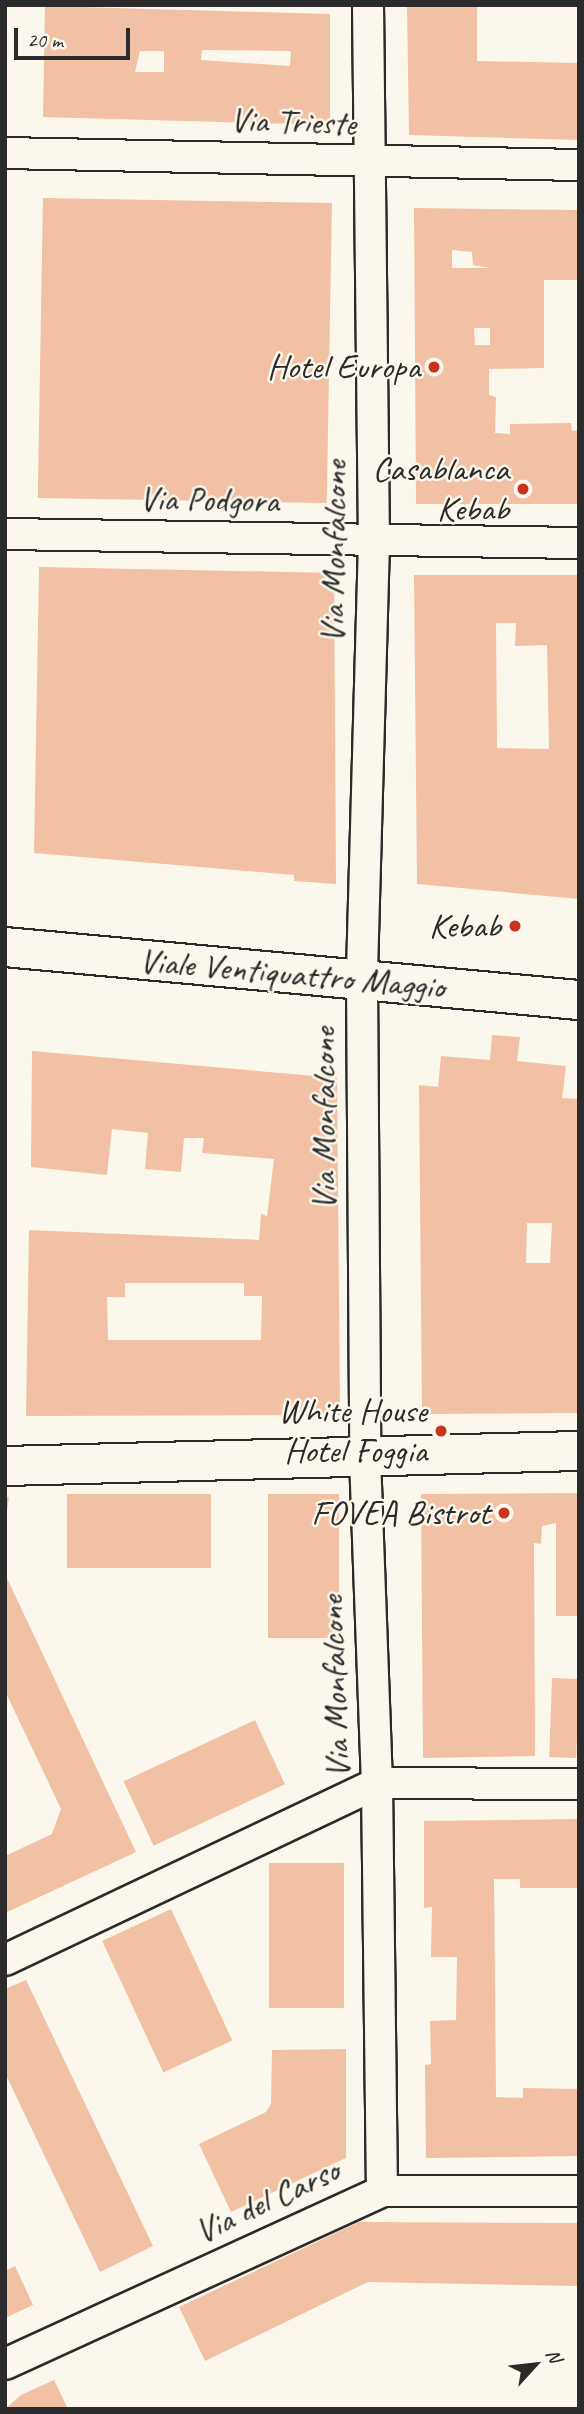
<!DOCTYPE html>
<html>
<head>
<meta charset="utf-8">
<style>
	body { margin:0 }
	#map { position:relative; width:584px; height:2414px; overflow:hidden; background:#fbf7ec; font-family:Caveat,sans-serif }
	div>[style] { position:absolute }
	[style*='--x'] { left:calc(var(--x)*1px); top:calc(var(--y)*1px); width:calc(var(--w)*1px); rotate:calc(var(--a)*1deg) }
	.building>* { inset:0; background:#f2c0a3; transform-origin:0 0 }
	.roads { filter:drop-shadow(2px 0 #2b2b2b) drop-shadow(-2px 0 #2b2b2b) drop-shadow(0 2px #2b2b2b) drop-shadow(0 -2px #2b2b2b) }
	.minor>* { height:30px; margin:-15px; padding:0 15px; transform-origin:15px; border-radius:15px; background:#fbf7ec }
	.tertiary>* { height:38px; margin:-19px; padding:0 19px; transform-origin:19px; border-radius:19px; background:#fbf7ec }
	.dots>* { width:19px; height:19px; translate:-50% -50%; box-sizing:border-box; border:4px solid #fbf7ec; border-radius:50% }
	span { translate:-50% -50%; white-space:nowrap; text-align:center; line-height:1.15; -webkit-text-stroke:5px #fbf7ec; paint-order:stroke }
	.street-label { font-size:35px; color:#2b2b2b }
	.poi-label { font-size:35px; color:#2b2b2b }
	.right { translate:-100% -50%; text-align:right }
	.frame { position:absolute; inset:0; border:7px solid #2b2b2b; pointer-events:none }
	.north { position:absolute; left:500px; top:2330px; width:70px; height:70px; -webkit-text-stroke:5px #fbf7ec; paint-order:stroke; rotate:63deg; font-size:19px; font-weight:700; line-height:28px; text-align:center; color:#2b2b2b }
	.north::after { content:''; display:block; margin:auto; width:24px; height:32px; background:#2b2b2b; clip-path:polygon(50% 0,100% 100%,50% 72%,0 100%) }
	.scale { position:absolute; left:14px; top:28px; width:116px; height:32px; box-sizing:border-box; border:4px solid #2b2b2b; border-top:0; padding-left:9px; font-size:21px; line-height:24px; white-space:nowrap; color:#2b2b2b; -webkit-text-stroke:5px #fbf7ec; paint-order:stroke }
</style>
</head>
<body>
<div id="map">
	<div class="building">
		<div style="clip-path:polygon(407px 5px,477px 5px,477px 61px,579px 63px,579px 140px,409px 135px)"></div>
		<div style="clip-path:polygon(evenodd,45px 6px,330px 14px,330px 125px,43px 117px,45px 6px,202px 50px,291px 51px,290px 66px,201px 60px,202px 50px,45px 6px,140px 51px,164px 51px,164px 72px,135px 72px,140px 51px)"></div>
		<div style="left:43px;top:198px;width:289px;height:300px;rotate:1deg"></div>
		<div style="clip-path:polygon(evenodd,414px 208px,579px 210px,579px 280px,544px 280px,544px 368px,489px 369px,489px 395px,496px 397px,495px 433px,510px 434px,510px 424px,571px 423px,572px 431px,579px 430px,579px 504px,416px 504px,414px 208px,452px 250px,472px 252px,473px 265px,491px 268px,452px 268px,452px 250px,414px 208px,474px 328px,490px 328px,490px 345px,475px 345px,474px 328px)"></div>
		<div style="clip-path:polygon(39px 567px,334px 573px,336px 884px,294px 881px,294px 875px,34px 853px)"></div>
		<div style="clip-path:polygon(evenodd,414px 575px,579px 575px,579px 899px,417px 884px,414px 575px,496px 623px,516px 623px,515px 646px,547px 645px,549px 749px,497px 748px,496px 623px)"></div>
		<div style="clip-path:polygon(evenodd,492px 1035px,520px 1037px,517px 1061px,566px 1066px,562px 1098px,579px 1099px,579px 1413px,422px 1414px,419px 1085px,438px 1087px,441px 1056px,490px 1060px,492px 1035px,527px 1223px,552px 1223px,550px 1263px,526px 1263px,527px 1223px)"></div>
		<div style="clip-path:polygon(evenodd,32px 1051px,337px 1078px,340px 1415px,26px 1416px,29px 1230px,259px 1240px,261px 1214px,267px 1216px,274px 1159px,202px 1153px,204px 1138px,184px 1138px,181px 1172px,145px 1169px,148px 1133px,112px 1129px,107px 1175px,31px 1167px,32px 1051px,125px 1283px,244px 1283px,244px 1296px,262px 1296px,261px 1340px,108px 1340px,107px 1297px,125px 1297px,125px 1283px)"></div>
		<div style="clip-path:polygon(579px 1493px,579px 1616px,556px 1616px,556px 1523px,542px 1526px,541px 1544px,534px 1543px,535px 1756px,423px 1758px,421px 1494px)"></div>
		<div style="left:211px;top:1494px;width:74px;height:144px;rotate:90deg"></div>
		<div style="left:268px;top:1494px;width:71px;height:144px"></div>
		<div style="clip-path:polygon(5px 1497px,9px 1497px,5px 1525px)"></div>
		<div style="clip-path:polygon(5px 1574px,136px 1852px,5px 1913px,5px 1856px,52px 1834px,61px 1809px,5px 1691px)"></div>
		<div style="left:552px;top:1678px;width:27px;height:79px;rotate:2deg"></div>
		<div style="left:255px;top:1720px;width:71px;height:145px;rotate:65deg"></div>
		<div style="clip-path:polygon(579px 1819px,579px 1888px,520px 1888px,520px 1879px,494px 1879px,496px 2097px,523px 2098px,523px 2088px,579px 2089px,579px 2156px,426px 2158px,425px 2065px,431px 2064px,430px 2021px,456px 2020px,457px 1957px,431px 1957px,432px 1907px,424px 1908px,424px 1821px)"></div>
		<div style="left:344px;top:1863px;width:145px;height:75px;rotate:90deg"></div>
		<div style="left:171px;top:1909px;width:145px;height:76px;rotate:65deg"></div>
		<div style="clip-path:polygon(26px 1980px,153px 2246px,100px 2272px,5px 2073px,5px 1989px)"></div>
		<div style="clip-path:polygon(346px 2049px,346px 2158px,231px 2212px,199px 2144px,266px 2112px,271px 2104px,272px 2050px)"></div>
		<div style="clip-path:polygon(359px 2222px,579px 2223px,579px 2286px,368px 2282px,205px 2361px,179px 2307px)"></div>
		<div style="clip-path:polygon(15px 2266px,33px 2305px,5px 2318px,5px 2271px)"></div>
		<div style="clip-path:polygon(54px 2380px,68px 2409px,5px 2409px,21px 2395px)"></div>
	</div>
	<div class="roads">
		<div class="minor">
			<div style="--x:368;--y:5;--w:537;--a:89.36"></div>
			<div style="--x:374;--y:542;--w:438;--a:91.6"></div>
			<div style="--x:362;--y:980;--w:477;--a:89.6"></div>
			<div style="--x:365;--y:1457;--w:326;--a:87.9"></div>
			<div style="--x:377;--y:1783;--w:408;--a:89.3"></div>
			<div style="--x:5;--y:153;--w:574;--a:1.2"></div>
			<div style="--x:5;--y:534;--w:574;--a:0.9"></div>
			<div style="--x:5;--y:1960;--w:412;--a:-25.4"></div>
			<div style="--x:377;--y:1783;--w:202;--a:0.3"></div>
			<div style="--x:5;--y:2364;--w:415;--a:-24.6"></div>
			<div style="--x:382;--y:2191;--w:197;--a:0"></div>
		</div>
		<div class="tertiary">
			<div style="--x:5;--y:947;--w:576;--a:5.28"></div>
			<div style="--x:5;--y:1466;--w:574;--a:-1.5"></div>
		</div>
	</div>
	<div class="dots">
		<div style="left:434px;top:367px;background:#c8321e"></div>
		<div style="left:523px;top:489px;background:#c8321e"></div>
		<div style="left:515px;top:926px;background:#c8321e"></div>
		<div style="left:441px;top:1431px;background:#c8321e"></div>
		<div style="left:504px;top:1513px;background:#c8321e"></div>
	</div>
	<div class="street-label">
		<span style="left:293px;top:122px;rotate:2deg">Via Trieste</span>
		<span style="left:209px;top:500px;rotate:1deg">Via Podgora</span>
		<span style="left:334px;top:552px;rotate:-89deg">Via Monfalcone</span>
		<span style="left:292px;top:974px;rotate:5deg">Viale Ventiquattro Maggio</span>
		<span style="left:324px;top:1119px;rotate:-90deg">Via Monfalcone</span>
		<span style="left:335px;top:1687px;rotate:-92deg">Via Monfalcone</span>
		<span style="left:267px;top:2201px;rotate:-25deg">Via del Carso</span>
	</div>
	<div class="poi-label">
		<span class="right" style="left:420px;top:367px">Hotel Europa</span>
		<span class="right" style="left:509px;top:489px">Casablanca<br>Kebab</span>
		<span class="right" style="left:501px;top:926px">Kebab</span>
		<span class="right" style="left:427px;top:1431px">White House<br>Hotel Foggia</span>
		<span class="right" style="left:490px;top:1513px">FOVEA Bistrot</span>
	</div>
	<div class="frame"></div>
	<div class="north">N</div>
	<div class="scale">20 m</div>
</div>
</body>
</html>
